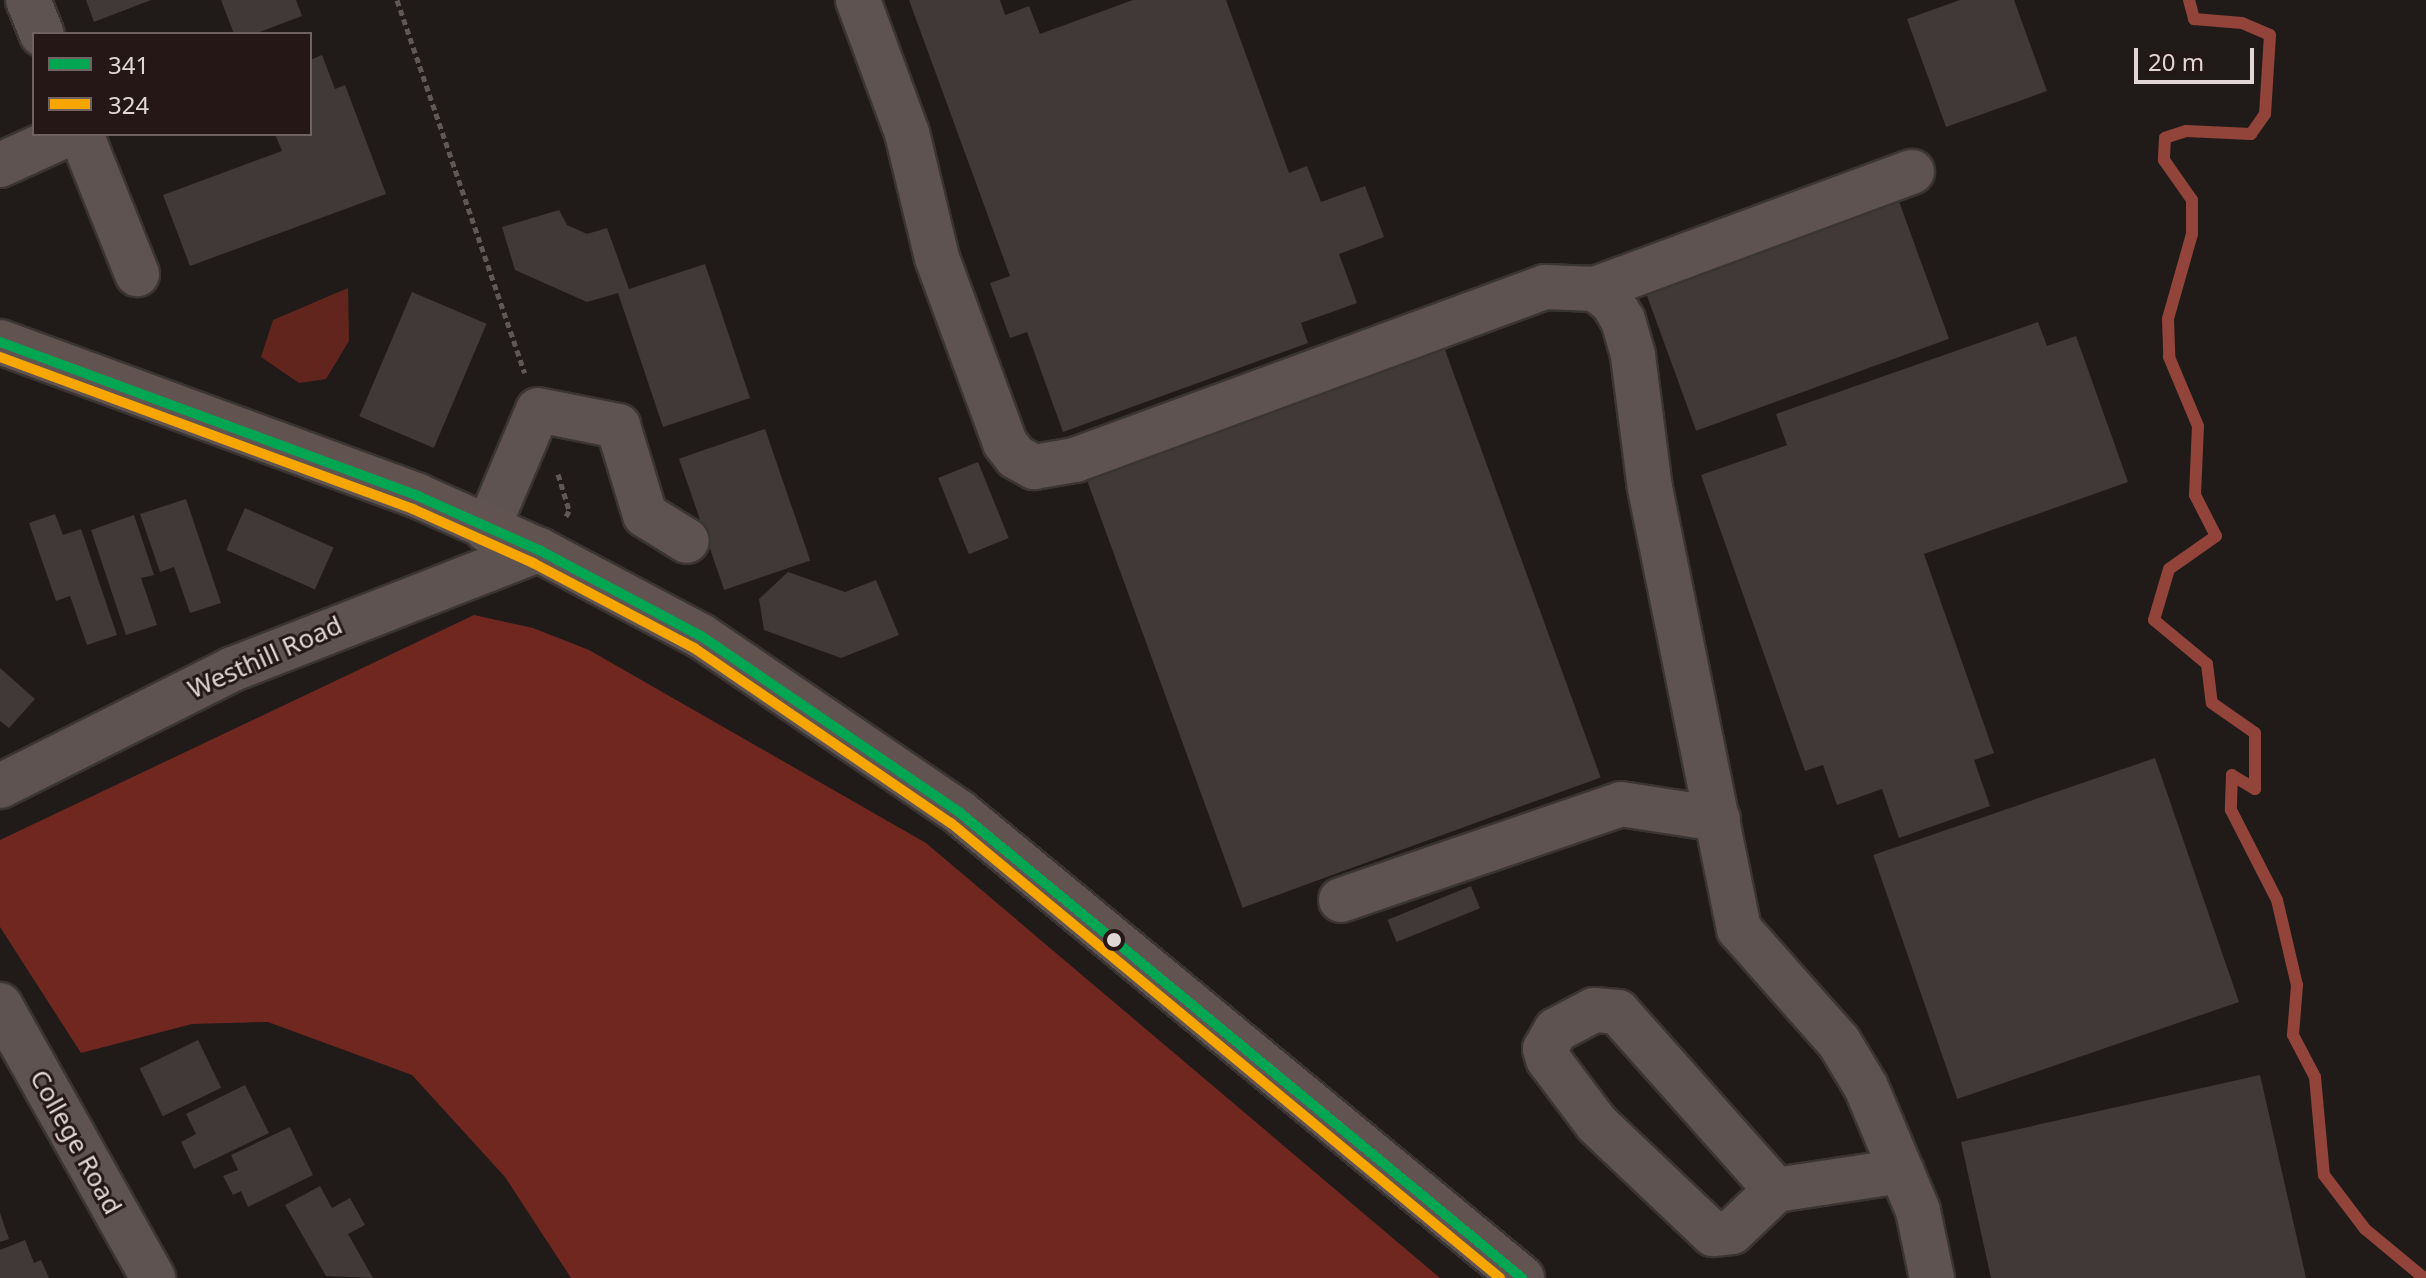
<!DOCTYPE html>
<html>
<head>
<meta charset="utf-8">
<style>
	body { margin:0 }
	#map { position:relative; width:2426px; height:1278px; overflow:hidden; background:#201a18; font-family:"Noto Sans",sans-serif }
	div>[style] { position:absolute }
	[style*='--x'] { left:calc(var(--x)*1px); top:calc(var(--y)*1px); width:calc(var(--w)*1px); rotate:calc(var(--a)*1deg) }
	.green>* { inset:0; background:#62251e }
	.forest>* { inset:0; background:#6f271f }
	.stream>* { height:12px; margin:-6px; padding:0 6px; transform-origin:6px; border-radius:6px; background:#92443a }
	.building>* { inset:0; background:#403938; transform-origin:0 0 }
	.path>* { height:5px; margin-top:-2.5px; transform-origin:0; background:repeating-linear-gradient(90deg,#615856 0 6px,transparent 0 10px) }
	.roads { filter:drop-shadow(2px 0 #3a3533) drop-shadow(-2px 0 #3a3533) drop-shadow(0 2px #3a3533) drop-shadow(0 -2px #3a3533) }
	.minor>* { height:44px; margin:-22px; padding:0 22px; transform-origin:22px; border-radius:22px; background:#5f5351 }
	.major>* { height:44px; margin:-22px; padding:0 22px; transform-origin:22px; border-radius:22px; background:#615350 }
	.bus-1>* { height:10px; margin:-5px; padding:0 5px; transform-origin:5px; border-radius:5px; background:#00a651 }
	.bus-2>* { height:10px; margin:-5px; padding:0 5px; transform-origin:5px; border-radius:5px; background:#f7a600 }
	.dots>* { width:22px; height:22px; translate:-50% -50%; box-sizing:border-box; border:4px solid #241715; border-radius:50% }
	span { translate:-50% -50%; white-space:nowrap; text-align:center; line-height:1.15; -webkit-text-stroke:6px #241715; paint-order:stroke }
	.street-label { font-size:26px; color:#e0d6d5 }
	.legend { position:absolute; left:32px; top:32px; width:280px; height:104px; box-sizing:border-box; background:#241715; border:2px solid #6f6362; margin:0; padding:10px 14px; list-style:none; font-size:24px; color:#e0d6d5 }
	.legend li { display:flex; align-items:center; gap:16px; height:40px }
	.legend b { width:40px; border:2px solid #6f6362 }
	.scale { position:absolute; left:2134px; top:48px; width:120px; height:36px; box-sizing:border-box; border:4px solid #e0d6d5; border-top:0; padding-left:10px; font-size:24px; line-height:28px; white-space:nowrap; color:#e0d6d5; -webkit-text-stroke:6px #241715; paint-order:stroke }
</style>
</head>
<body>
<div id="map">
	<div class="green">
		<div style="clip-path:polygon(348px 288px,349px 341px,326px 379px,299px 383px,261px 357px,273px 320px)"></div>
	</div>
	<div class="forest">
		<div style="clip-path:polygon(474px 615px,533px 628px,589px 650px,926px 843px,1440px 1278px,571px 1278px,505px 1177px,412px 1075px,268px 1022px,192px 1024px,81px 1053px,0 927px,0 840px)"></div>
	</div>
	<div class="stream">
		<div style="--x:2189;--y:0;--w:20;--a:75"></div>
		<div style="--x:2194;--y:19;--w:48;--a:4.8"></div>
		<div style="--x:2242;--y:23;--w:30;--a:23"></div>
		<div style="--x:2270;--y:35;--w:79;--a:93.6"></div>
		<div style="--x:2265;--y:114;--w:24;--a:125"></div>
		<div style="--x:2251;--y:134;--w:65;--a:-177.4"></div>
		<div style="--x:2186;--y:131;--w:22;--a:162"></div>
		<div style="--x:2165;--y:138;--w:22;--a:93"></div>
		<div style="--x:2164;--y:160;--w:49;--a:55"></div>
		<div style="--x:2192;--y:200;--w:34;--a:90"></div>
		<div style="--x:2192;--y:234;--w:88;--a:105.8"></div>
		<div style="--x:2168;--y:319;--w:38;--a:88"></div>
		<div style="--x:2169;--y:357;--w:75;--a:67.2"></div>
		<div style="--x:2198;--y:426;--w:69;--a:92.5"></div>
		<div style="--x:2195;--y:495;--w:46;--a:62.9"></div>
		<div style="--x:2216;--y:536;--w:57;--a:144.9"></div>
		<div style="--x:2169;--y:569;--w:53;--a:106.4"></div>
		<div style="--x:2154;--y:620;--w:69;--a:39.7"></div>
		<div style="--x:2207;--y:664;--w:39;--a:83"></div>
		<div style="--x:2212;--y:703;--w:52;--a:34.9"></div>
		<div style="--x:2255;--y:733;--w:56;--a:90"></div>
		<div style="--x:2255;--y:789;--w:27;--a:-149"></div>
		<div style="--x:2232;--y:775;--w:35;--a:92"></div>
		<div style="--x:2231;--y:810;--w:101;--a:62.9"></div>
		<div style="--x:2277;--y:900;--w:87;--a:76.8"></div>
		<div style="--x:2297;--y:985;--w:50;--a:94.6"></div>
		<div style="--x:2293;--y:1035;--w:47;--a:62.4"></div>
		<div style="--x:2315;--y:1077;--w:98;--a:84.8"></div>
		<div style="--x:2324;--y:1175;--w:68;--a:52.8"></div>
		<div style="--x:2365;--y:1229;--w:77;--a:39.7"></div>
	</div>
	<div class="building">
		<div style="clip-path:polygon(86px 0,151px 0,94px 22px)"></div>
		<div style="clip-path:polygon(221px 0,296px 0,302px 16px,254px 34px,234px 34px)"></div>
		<div style="clip-path:polygon(909px 0,1000px 0,1005px 15px,1029px 6px,1040px 34px,1133px 0,1226px 0,1289px 173px,1307px 166px,1321px 202px,1365px 186px,1384px 237px,1339px 254px,1357px 303px,1301px 323px,1308px 343px,1063px 432px,1027px 332px,1010px 338px,990px 283px,1010px 276px)"></div>
		<div style="clip-path:polygon(1960px 0,2014px 0,2047px 91px,1946px 127px,1907px 19px)"></div>
		<div style="clip-path:polygon(322px 55px,335px 89px,345px 85px,386px 194px,190px 266px,163px 195px,282px 151px,275px 134px,310px 134px,310px 60px)"></div>
		<div style="left:1897px;top:196px;width:152px;height:269px;rotate:70deg"></div>
		<div style="clip-path:polygon(559px 210px,567px 225px,587px 234px,607px 228px,629px 289px,705px 264px,750px 398px,663px 427px,618px 293px,587px 302px,515px 270px,502px 227px)"></div>
		<div style="left:412px;top:292px;width:81px;height:135px;rotate:23deg"></div>
		<div style="clip-path:polygon(2038px 322px,2047px 346px,2076px 336px,2128px 482px,1924px 554px,1994px 753px,1974px 760px,1990px 806px,1899px 838px,1882px 789px,1837px 805px,1823px 765px,1805px 771px,1701px 475px,1787px 445px,1776px 414px)"></div>
		<div style="left:1444px;top:347px;width:458px;height:381px;rotate:70deg"></div>
		<div style="left:765px;top:429px;width:139px;height:91px;rotate:71deg"></div>
		<div style="left:978px;top:462px;width:82px;height:43px;rotate:68deg"></div>
		<div style="clip-path:polygon(186px 499px,221px 603px,190px 613px,174px 567px,160px 572px,140px 514px)"></div>
		<div style="left:245px;top:508px;width:97px;height:46px;rotate:24deg"></div>
		<div style="clip-path:polygon(55px 514px,63px 535px,81px 529px,117px 635px,87px 645px,70px 596px,56px 601px,29px 523px)"></div>
		<div style="clip-path:polygon(134px 515px,154px 575px,141px 578px,157px 625px,126px 635px,91px 530px)"></div>
		<div style="clip-path:polygon(788px 572px,845px 592px,876px 580px,899px 635px,841px 658px,764px 630px,759px 599px)"></div>
		<div style="clip-path:polygon(0 668px,35px 699px,9px 728px,0 721px)"></div>
		<div style="left:2155px;top:758px;width:258px;height:298px;rotate:71deg"></div>
		<div style="left:1471px;top:886px;width:24px;height:90px;rotate:68deg"></div>
		<div style="left:198px;top:1040px;width:53px;height:65px;rotate:64deg"></div>
		<div style="clip-path:polygon(2260px 1075px,2306px 1278px,1991px 1278px,1961px 1142px)"></div>
		<div style="clip-path:polygon(245px 1085px,269px 1133px,194px 1169px,181px 1142px,196px 1134px,186px 1114px)"></div>
		<div style="clip-path:polygon(290px 1127px,313px 1175px,248px 1207px,241px 1191px,233px 1195px,223px 1176px,238px 1170px,231px 1155px)"></div>
		<div style="clip-path:polygon(320px 1186px,332px 1208px,350px 1198px,365px 1225px,348px 1234px,373px 1278px,326px 1276px,285px 1205px)"></div>
		<div style="clip-path:polygon(0 1213px,9px 1239px,0 1242px)"></div>
		<div style="clip-path:polygon(25px 1240px,34px 1263px,41px 1260px,49px 1278px,0 1278px,0 1250px)"></div>
	</div>
	<div class="path">
		<div style="--x:397;--y:0;--w:394;--a:71.1"></div>
		<div style="--x:558;--y:474;--w:39;--a:73"></div>
		<div style="--x:569;--y:511;--w:8;--a:120"></div>
	</div>
	<div class="roads">
		<div class="minor">
			<div style="--x:28;--y:0;--w:37;--a:68"></div>
			<div style="--x:858;--y:0;--w:142;--a:69.8"></div>
			<div style="--x:907;--y:133;--w:129;--a:76.5"></div>
			<div style="--x:937;--y:258;--w:197;--a:69.8"></div>
			<div style="--x:1005;--y:443;--w:18;--a:52"></div>
			<div style="--x:1016;--y:457;--w:21;--a:29"></div>
			<div style="--x:1034;--y:467;--w:42;--a:-9.7"></div>
			<div style="--x:1075;--y:460;--w:501;--a:-20.21"></div>
			<div style="--x:1545;--y:287;--w:50;--a:2.3"></div>
			<div style="--x:1595;--y:289;--w:21;--a:37"></div>
			<div style="--x:1612;--y:302;--w:21;--a:59"></div>
			<div style="--x:1623;--y:320;--w:37;--a:74"></div>
			<div style="--x:1633;--y:356;--w:133;--a:82.7"></div>
			<div style="--x:1650;--y:488;--w:450;--a:78.6"></div>
			<div style="--x:1739;--y:929;--w:151;--a:48.5"></div>
			<div style="--x:1839;--y:1042;--w:52;--a:59"></div>
			<div style="--x:1866;--y:1087;--w:134;--a:67.2"></div>
			<div style="--x:1918;--y:1211;--w:68;--a:78.2"></div>
			<div style="--x:81;--y:134;--w:151;--a:68.2"></div>
			<div style="--x:0;--y:165;--w:75;--a:-24.5"></div>
			<div style="--x:1595;--y:289;--w:338;--a:-20.3"></div>
			<div style="--x:487;--y:530;--w:130;--a:-67"></div>
			<div style="--x:538;--y:410;--w:82;--a:11.3"></div>
			<div style="--x:618;--y:426;--w:93;--a:73.1"></div>
			<div style="--x:645;--y:515;--w:49;--a:31.8"></div>
			<div style="--x:0;--y:786;--w:261;--a:-26.7"></div>
			<div style="--x:233;--y:669;--w:328;--a:-21.3"></div>
			<div style="--x:1341;--y:900;--w:296;--a:-18.9"></div>
			<div style="--x:1621;--y:804;--w:98;--a:8.8"></div>
			<div style="--x:0;--y:1005;--w:313;--a:60.7"></div>
			<div style="--x:1776;--y:1190;--w:238;--a:-131.6"></div>
			<div style="--x:1618;--y:1012;--w:24;--a:-175"></div>
			<div style="--x:1594;--y:1010;--w:43;--a:152.2"></div>
			<div style="--x:1556;--y:1030;--w:22;--a:120"></div>
			<div style="--x:1545;--y:1049;--w:10;--a:73"></div>
			<div style="--x:1548;--y:1059;--w:81;--a:53"></div>
			<div style="--x:1597;--y:1124;--w:160;--a:43.5"></div>
			<div style="--x:1713;--y:1234;--w:19;--a:-6"></div>
			<div style="--x:1732;--y:1232;--w:61;--a:-43.7"></div>
			<div style="--x:1776;--y:1190;--w:127;--a:-8.6"></div>
		</div>
		<div class="major">
			<div style="--x:0;--y:342;--w:445;--a:20.2"></div>
			<div style="--x:418;--y:496;--w:133;--a:24.1"></div>
			<div style="--x:539;--y:550;--w:183;--a:28"></div>
			<div style="--x:701;--y:636;--w:312;--a:34.3"></div>
			<div style="--x:959;--y:812;--w:731;--a:39.61"></div>
		</div>
	</div>
	<div class="bus-1">
		<div style="--x:0;--y:342;--w:445;--a:20.2"></div>
		<div style="--x:418;--y:496;--w:133;--a:24.1"></div>
		<div style="--x:539;--y:550;--w:183;--a:28"></div>
		<div style="--x:701;--y:636;--w:312;--a:34.3"></div>
		<div style="--x:959;--y:812;--w:731;--a:39.61"></div>
	</div>
	<div class="bus-2">
		<div style="--x:0;--y:357;--w:440;--a:20.2"></div>
		<div style="--x:413;--y:509;--w:132;--a:24.2"></div>
		<div style="--x:533;--y:563;--w:182;--a:27.8"></div>
		<div style="--x:694;--y:648;--w:311;--a:34.3"></div>
		<div style="--x:951;--y:823;--w:713;--a:39.65"></div>
	</div>
	<div class="dots">
		<div style="left:1114px;top:940px;background:#e0d6d5"></div>
	</div>
	<div class="street-label">
		<span style="left:265px;top:657px;rotate:-24deg">Westhill Road</span>
		<span style="left:76px;top:1142px;rotate:61deg">College Road</span>
	</div>
	<ul class="legend">
	<li><b style="height:10px;background:#00a651"></b>341</li>
	<li><b style="height:10px;background:#f7a600"></b>324</li>
	</ul>
	<div class="scale">20 m</div>
</div>
</body>
</html>
